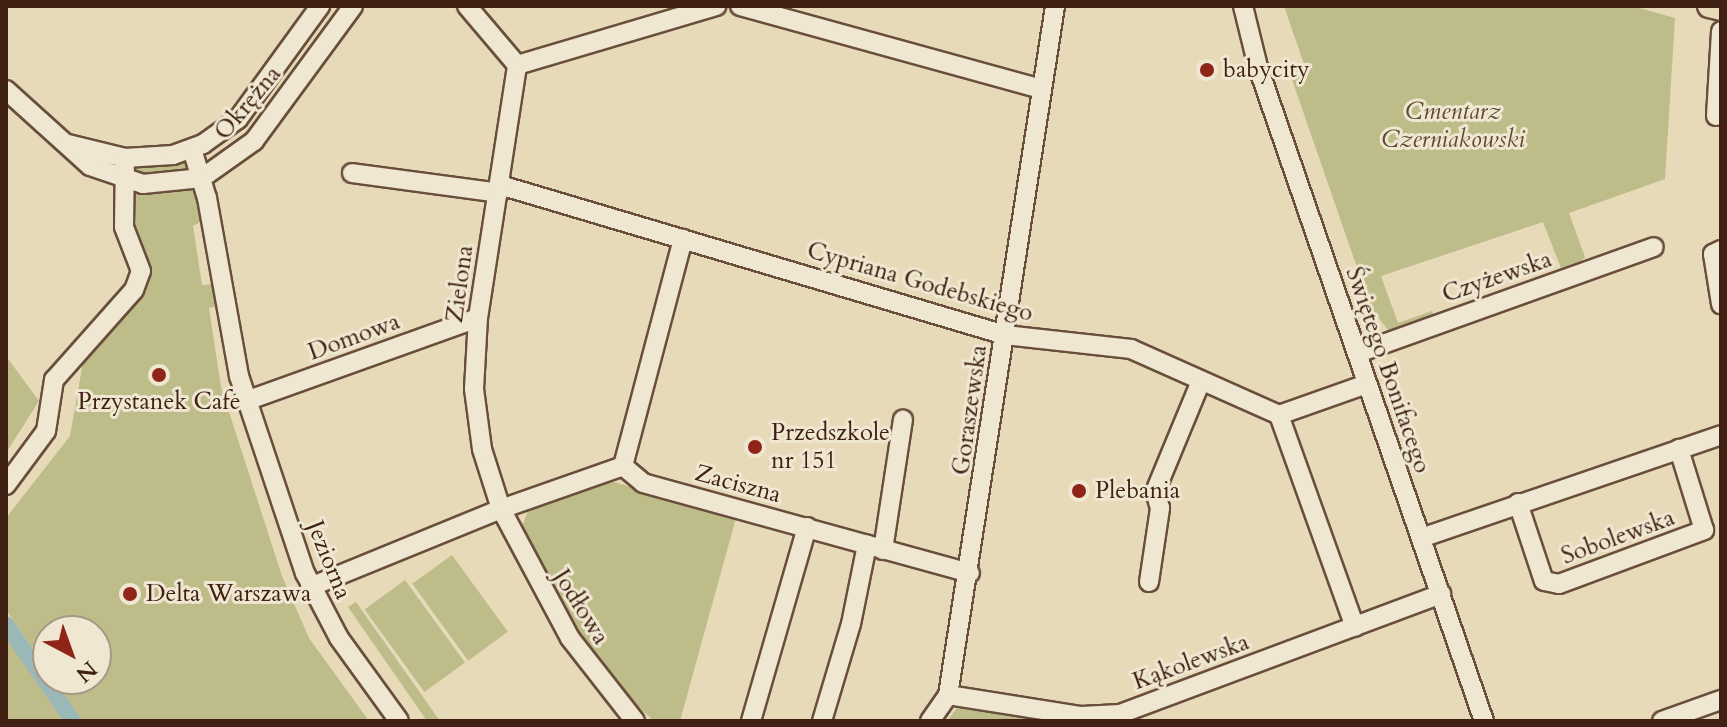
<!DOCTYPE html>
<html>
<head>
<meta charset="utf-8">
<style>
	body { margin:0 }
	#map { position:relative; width:1727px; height:727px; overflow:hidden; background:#e7dab9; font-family:Cardo,serif }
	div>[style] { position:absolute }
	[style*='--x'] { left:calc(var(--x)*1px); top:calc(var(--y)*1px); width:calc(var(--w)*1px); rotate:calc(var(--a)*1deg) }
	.green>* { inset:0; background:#bebd8a; transform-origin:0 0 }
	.canal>* { height:16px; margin:-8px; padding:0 8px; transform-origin:8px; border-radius:8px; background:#9ab8b8 }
	.roads { filter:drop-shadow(2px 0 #694e3c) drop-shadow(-2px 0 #694e3c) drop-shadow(0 2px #694e3c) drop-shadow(0 -2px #694e3c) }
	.minor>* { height:18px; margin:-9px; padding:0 9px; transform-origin:9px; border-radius:9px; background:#efe7d2 }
	.major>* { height:22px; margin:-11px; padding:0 11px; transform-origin:11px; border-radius:11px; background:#e7dab9 }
	.dots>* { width:22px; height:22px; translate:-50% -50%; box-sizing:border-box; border:4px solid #efe7d2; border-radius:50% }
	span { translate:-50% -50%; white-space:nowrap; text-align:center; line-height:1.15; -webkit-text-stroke:6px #efe7d2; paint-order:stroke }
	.poi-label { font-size:24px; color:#3f2012 }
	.left { translate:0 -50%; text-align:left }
	.street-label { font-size:24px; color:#3f2012 }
	.park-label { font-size:24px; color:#5f4730; font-style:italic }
	.frame { position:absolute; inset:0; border:8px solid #3f2012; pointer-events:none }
	.north { position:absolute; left:32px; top:615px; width:80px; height:80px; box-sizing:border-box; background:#efe7d2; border:2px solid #a99785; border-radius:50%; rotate:139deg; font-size:22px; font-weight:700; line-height:32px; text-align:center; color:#3f2012 }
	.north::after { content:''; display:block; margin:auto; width:28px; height:36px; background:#8f2418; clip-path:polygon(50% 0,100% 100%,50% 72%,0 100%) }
</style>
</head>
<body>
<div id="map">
	<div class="green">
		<div style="clip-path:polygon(1284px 6px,1632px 6px,1675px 18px,1665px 179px,1569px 213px,1585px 257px,1581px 261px,1561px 268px,1543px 222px,1381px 276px,1398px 323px,1432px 311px,1435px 319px,1391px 334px,1371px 308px,1289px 71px,1304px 64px)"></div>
		<div style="clip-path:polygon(186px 159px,191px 172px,158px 177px,134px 174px,135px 165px)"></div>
		<div style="clip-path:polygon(193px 189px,206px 219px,193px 226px,202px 285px,214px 284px,218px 306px,209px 308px,221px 387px,282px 576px,309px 638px,369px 721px,82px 721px,53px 679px,96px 679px,96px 631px,48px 631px,48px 671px,6px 610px,6px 518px,70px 436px,83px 362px,138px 300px,147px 265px,130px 224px,133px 194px)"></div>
		<div style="clip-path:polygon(6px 356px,39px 401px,6px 453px)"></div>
		<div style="clip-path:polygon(604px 479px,736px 518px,680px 721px,654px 721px,634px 703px,582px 636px,521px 529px,528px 511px)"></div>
		<div style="left:452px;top:555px;width:95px;height:49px;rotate:54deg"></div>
		<div style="left:405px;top:580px;width:102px;height:50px;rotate:54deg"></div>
		<div style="clip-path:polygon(356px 602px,440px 721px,427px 721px,348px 607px)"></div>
		<div style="clip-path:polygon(6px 637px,65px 721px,6px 721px)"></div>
		<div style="clip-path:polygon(957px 708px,1060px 721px,947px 721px)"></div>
	</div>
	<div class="canal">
		<div style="--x:6;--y:624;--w:118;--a:55.4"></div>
	</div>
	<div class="roads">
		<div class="minor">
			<div style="--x:467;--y:6;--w:77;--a:49.7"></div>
			<div style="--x:740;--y:6;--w:313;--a:15.4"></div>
			<div style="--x:1243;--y:6;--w:63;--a:76.2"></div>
			<div style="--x:1258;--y:67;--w:692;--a:70.94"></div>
			<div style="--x:6;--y:90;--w:113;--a:42.1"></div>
			<div style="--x:90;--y:166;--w:56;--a:18.8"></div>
			<div style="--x:143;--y:184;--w:59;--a:-5.8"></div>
			<div style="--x:202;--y:178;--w:64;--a:-35.4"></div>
			<div style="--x:254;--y:141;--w:167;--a:-53.7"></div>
			<div style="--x:1716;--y:116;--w:85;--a:-86.6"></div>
			<div style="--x:68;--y:144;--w:59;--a:13.8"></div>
			<div style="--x:125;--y:158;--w:48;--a:-3.6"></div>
			<div style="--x:173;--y:155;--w:32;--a:-20"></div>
			<div style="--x:203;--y:144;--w:43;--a:-35.5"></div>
			<div style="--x:238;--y:119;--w:140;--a:-54"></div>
			<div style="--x:192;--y:149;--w:51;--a:73"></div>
			<div style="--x:207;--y:198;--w:181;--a:79.8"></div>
			<div style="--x:239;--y:376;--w:208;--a:71.5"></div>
			<div style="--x:305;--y:573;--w:73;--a:62.4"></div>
			<div style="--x:339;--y:638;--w:102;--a:54.1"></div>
			<div style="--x:352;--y:173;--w:148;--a:7.7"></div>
			<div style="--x:500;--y:185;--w:527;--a:16.54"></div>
			<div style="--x:1005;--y:335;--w:127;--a:6.3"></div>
			<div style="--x:1131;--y:349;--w:162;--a:24"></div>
			<div style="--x:1279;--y:415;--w:93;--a:-19.4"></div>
			<div style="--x:1721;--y:250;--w:9;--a:153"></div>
			<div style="--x:1713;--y:254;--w:51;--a:80.9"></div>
			<div style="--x:1358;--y:353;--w:314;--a:-19.7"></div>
			<div style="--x:246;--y:401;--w:246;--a:-19.7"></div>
			<div style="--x:1279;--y:415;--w:225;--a:70.3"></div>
			<div style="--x:623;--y:466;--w:235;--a:-75.2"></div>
			<div style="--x:6;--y:485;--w:67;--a:-53.5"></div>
			<div style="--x:46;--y:431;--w:52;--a:-81.1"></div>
			<div style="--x:54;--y:380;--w:120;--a:-48.4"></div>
			<div style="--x:134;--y:290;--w:20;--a:-70"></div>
			<div style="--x:141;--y:271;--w:47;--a:-111.1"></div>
			<div style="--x:124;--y:227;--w:69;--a:-89.2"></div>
			<div style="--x:1518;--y:503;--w:82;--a:71.6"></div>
			<div style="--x:1544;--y:581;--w:15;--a:11"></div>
			<div style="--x:1559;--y:584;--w:155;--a:-20.4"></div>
			<div style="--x:1704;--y:530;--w:85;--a:-107.2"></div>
			<div style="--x:1421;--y:538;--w:317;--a:-18.9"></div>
			<div style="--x:883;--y:550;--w:132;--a:-81.3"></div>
			<div style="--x:1149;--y:582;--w:75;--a:-81.5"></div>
			<div style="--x:1160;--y:508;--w:17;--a:-107"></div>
			<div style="--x:1155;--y:492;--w:120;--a:-67.5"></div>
			<div style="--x:310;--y:587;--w:206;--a:-22.2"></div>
			<div style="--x:501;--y:509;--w:63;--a:-107.6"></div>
			<div style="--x:482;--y:449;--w:61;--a:-97.6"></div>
			<div style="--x:474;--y:389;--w:71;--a:-86.8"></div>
			<div style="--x:478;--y:318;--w:256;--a:-81.2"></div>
			<div style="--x:517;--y:65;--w:208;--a:-16.5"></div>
			<div style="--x:948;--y:695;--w:135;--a:9"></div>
			<div style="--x:1081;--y:716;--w:39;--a:-3"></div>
			<div style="--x:1120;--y:714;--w:343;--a:-20.5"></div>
			<div style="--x:635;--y:721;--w:105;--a:-128.1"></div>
			<div style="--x:570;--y:638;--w:146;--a:-118.1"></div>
			<div style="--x:501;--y:509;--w:129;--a:-19.4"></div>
			<div style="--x:623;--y:466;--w:26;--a:40"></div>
			<div style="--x:643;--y:483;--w:339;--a:15.4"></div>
			<div style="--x:751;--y:721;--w:202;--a:-73.9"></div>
			<div style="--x:822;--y:721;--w:101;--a:-73.4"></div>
			<div style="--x:851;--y:624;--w:81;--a:-78.6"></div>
			<div style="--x:930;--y:721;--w:32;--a:-55"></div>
			<div style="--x:948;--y:695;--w:697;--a:-81.17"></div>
			<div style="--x:1662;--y:721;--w:63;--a:-19.6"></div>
		</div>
		<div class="major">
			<div style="--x:1709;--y:6;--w:12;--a:14"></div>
		</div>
	</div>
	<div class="dots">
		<div style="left:1207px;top:70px;background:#8f2418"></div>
		<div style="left:159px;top:375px;background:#8f2418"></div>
		<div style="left:755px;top:447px;background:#8f2418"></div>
		<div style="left:1079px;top:491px;background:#8f2418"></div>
		<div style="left:130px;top:594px;background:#8f2418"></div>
	</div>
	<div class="poi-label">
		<span class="left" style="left:1223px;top:70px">babycity</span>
		<span style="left:159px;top:402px">Przystanek Cafe</span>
		<span class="left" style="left:771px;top:447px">Przedszkole<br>nr 151</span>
		<span class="left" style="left:1095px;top:491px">Plebania</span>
		<span class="left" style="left:146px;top:594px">Delta Warszawa</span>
	</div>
	<div class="street-label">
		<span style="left:248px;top:103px;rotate:-50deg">Okrężna</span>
		<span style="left:1497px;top:277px;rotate:-19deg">Czyżewska</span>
		<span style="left:920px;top:282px;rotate:16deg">Cypriana Godebskiego</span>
		<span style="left:460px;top:284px;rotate:-82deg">Zielona</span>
		<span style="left:354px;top:337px;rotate:-20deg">Domowa</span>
		<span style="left:1388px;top:370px;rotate:71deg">Świętego Bonifacego</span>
		<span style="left:970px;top:410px;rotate:-82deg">Goraszewska</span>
		<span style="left:738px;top:484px;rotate:15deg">Zaciszna</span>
		<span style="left:1618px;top:537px;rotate:-20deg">Sobolewska</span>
		<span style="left:329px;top:560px;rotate:68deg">Jeziorna</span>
		<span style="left:581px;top:607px;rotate:58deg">Jodłowa</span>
		<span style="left:1191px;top:662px;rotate:-20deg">Kąkolewska</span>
	</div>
	<div class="park-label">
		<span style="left:1453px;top:126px">Cmentarz<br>Czerniakowski</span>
	</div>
	<div class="frame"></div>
	<div class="north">N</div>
</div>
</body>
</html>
